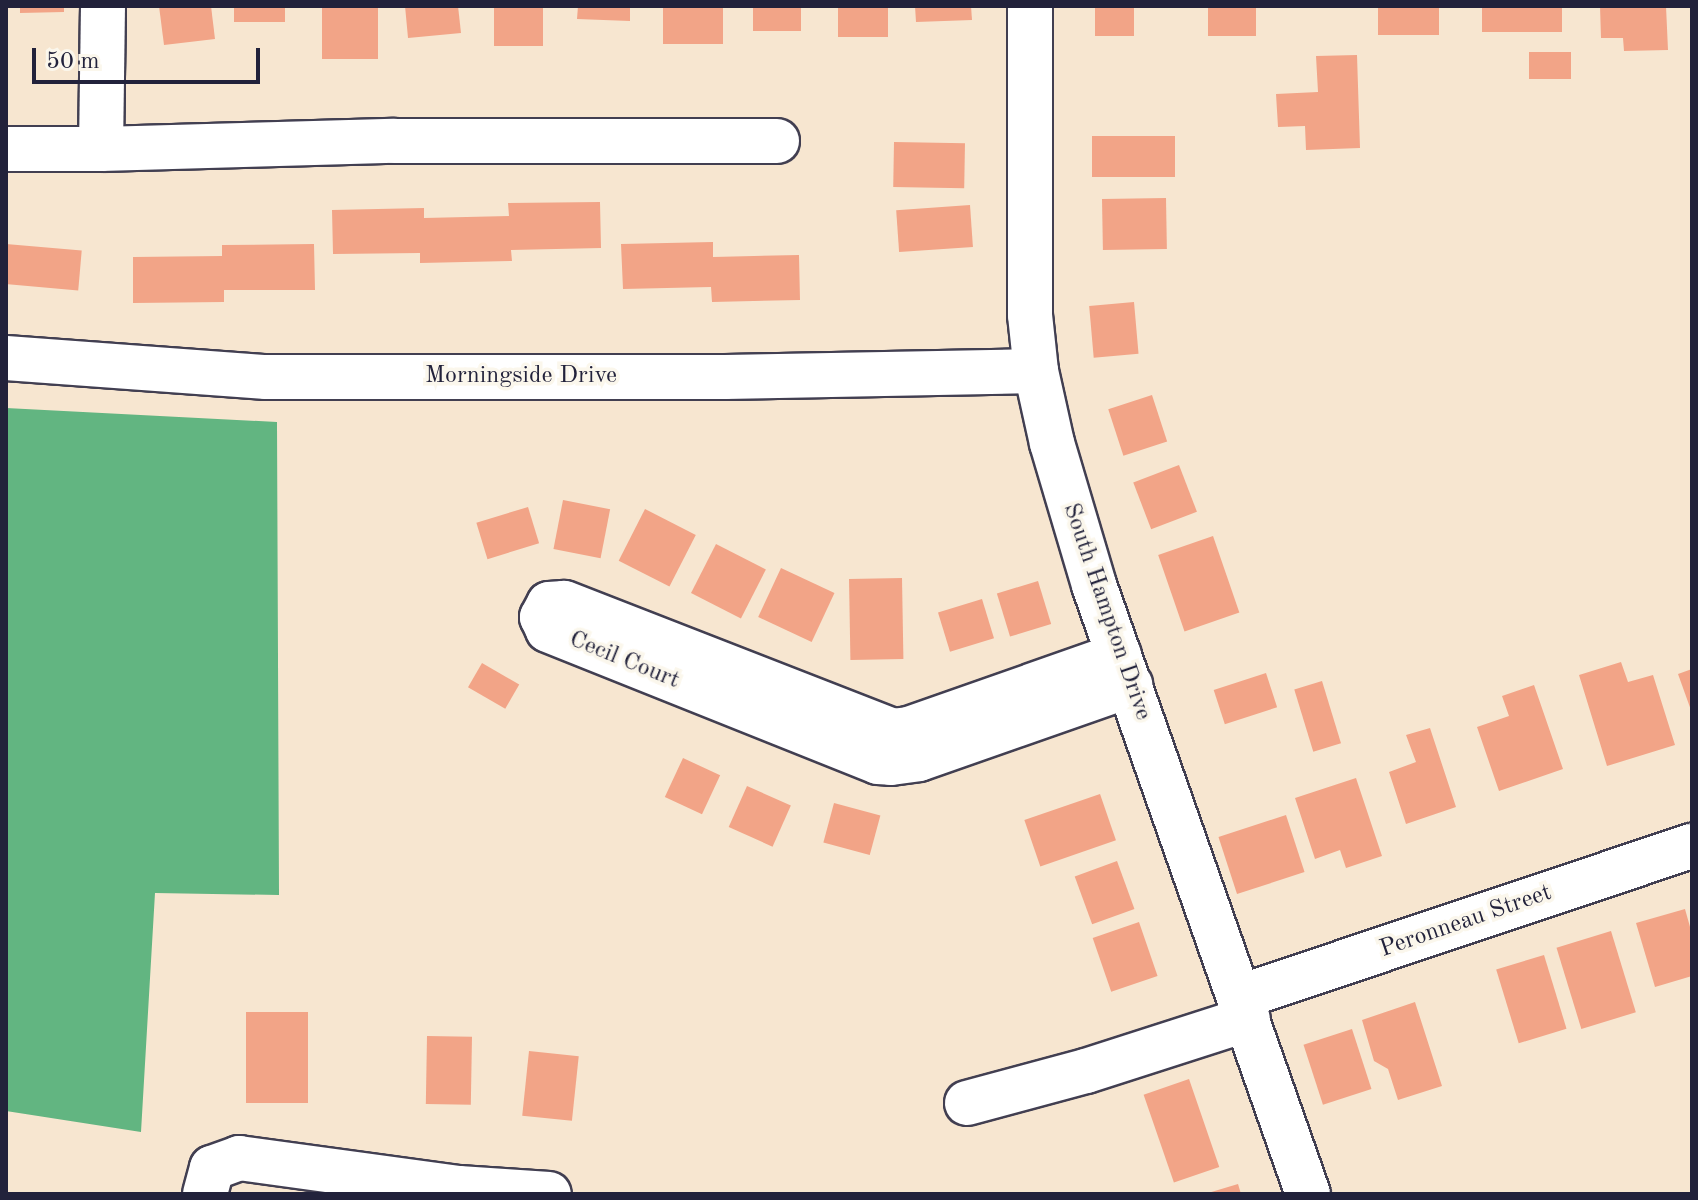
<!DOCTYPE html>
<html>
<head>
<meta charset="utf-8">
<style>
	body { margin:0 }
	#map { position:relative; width:1698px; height:1200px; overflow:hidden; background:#f7e6d0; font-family:"Old Standard TT",serif }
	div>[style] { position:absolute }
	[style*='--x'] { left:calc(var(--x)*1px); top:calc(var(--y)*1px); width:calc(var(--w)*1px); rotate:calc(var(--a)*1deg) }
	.forest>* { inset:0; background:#62b581 }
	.building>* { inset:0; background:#f2a487; transform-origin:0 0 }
	.roads { filter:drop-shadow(2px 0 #423f51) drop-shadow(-2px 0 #423f51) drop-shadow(0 2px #423f51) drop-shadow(0 -2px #423f51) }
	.minor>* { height:44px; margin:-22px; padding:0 22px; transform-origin:22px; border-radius:22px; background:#fff }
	span { translate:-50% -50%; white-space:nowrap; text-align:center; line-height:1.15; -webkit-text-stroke:7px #fbf7ec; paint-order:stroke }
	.street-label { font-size:24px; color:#22223b }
	.frame { position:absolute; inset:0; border:8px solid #22223b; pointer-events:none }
	.scale { position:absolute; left:32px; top:48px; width:228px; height:36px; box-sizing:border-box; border:4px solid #22223b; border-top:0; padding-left:10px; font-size:24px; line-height:28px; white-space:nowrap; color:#22223b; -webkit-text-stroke:6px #fbf7ec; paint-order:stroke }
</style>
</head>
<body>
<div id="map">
	<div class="forest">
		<div style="clip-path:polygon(6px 408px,277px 422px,279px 895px,155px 893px,141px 1132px,6px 1111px)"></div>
	</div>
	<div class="building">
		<div style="clip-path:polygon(20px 6px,64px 6px,64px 12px,20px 13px)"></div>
		<div style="clip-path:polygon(159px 6px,211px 6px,215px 39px,164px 45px)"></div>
		<div style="left:234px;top:6px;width:51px;height:16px"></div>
		<div style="left:322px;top:6px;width:56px;height:53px"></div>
		<div style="clip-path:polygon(405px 6px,458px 6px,461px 33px,408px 38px)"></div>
		<div style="left:494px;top:6px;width:49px;height:40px"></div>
		<div style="clip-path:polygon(578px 6px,630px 6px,630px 21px,577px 19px)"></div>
		<div style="left:663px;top:6px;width:60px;height:38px"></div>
		<div style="left:753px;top:6px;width:48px;height:25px"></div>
		<div style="left:838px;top:6px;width:50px;height:31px"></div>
		<div style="clip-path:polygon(915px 6px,971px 6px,972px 20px,916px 22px)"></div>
		<div style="left:1095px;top:6px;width:39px;height:30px"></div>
		<div style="left:1208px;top:6px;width:48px;height:30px"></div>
		<div style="left:1378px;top:6px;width:61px;height:29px"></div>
		<div style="left:1482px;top:6px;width:80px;height:26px"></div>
		<div style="clip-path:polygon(1600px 6px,1666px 6px,1668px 50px,1624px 51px,1623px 38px,1601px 38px)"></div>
		<div style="left:1571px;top:52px;width:27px;height:42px;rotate:90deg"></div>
		<div style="clip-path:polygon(1357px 55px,1360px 148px,1306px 150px,1305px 126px,1278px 127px,1276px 94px,1318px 92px,1316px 56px)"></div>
		<div style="left:1092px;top:136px;width:83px;height:41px"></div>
		<div style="left:894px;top:142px;width:71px;height:45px;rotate:1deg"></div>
		<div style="left:1166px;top:198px;width:51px;height:64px;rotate:89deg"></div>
		<div style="clip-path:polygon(600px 202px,601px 248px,511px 250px,512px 261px,420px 263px,420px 253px,333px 254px,332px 210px,424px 208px,424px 218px,509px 216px,508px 203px)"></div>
		<div style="left:970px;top:205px;width:42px;height:74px;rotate:86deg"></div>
		<div style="clip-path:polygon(713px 242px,713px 257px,799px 255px,800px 300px,712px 302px,711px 287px,623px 289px,621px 244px)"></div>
		<div style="left:6px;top:244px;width:76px;height:40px;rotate:5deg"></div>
		<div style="clip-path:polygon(314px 244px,315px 290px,224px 290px,224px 302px,133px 303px,133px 257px,222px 256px,222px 245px)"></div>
		<div style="left:1134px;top:302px;width:52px;height:45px;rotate:85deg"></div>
		<div style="left:1152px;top:395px;width:49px;height:46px;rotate:72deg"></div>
		<div style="left:1179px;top:465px;width:50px;height:49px;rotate:69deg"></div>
		<div style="left:563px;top:500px;width:48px;height:50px;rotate:11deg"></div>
		<div style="left:528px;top:507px;width:38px;height:54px;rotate:73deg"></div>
		<div style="left:645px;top:509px;width:57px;height:58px;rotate:27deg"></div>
		<div style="left:1213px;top:536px;width:81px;height:58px;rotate:71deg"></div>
		<div style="left:716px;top:544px;width:56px;height:55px;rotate:27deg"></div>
		<div style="left:781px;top:568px;width:59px;height:54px;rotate:25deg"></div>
		<div style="left:902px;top:578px;width:81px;height:53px;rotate:89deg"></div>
		<div style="left:1038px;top:581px;width:45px;height:43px;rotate:73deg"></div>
		<div style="left:982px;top:599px;width:41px;height:46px;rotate:73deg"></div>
		<div style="clip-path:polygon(1621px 662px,1628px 682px,1653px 675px,1675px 745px,1607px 766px,1579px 675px)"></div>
		<div style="left:482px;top:663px;width:43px;height:28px;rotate:30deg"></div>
		<div style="clip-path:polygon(1692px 669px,1692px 713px,1678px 674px)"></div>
		<div style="left:1266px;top:673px;width:36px;height:55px;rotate:72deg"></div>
		<div style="left:1322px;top:681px;width:65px;height:29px;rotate:73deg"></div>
		<div style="clip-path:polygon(1534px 685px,1563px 769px,1499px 791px,1477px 727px,1509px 716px,1502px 696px)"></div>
		<div style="clip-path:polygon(1430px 728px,1456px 807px,1406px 824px,1389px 772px,1416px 762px,1406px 735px)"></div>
		<div style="left:683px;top:758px;width:41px;height:43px;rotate:25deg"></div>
		<div style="clip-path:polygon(1356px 778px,1382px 856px,1346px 868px,1340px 850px,1315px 859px,1295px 798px)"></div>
		<div style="left:747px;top:786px;width:48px;height:45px;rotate:24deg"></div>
		<div style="left:1100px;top:794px;width:49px;height:80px;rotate:71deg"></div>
		<div style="left:834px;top:803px;width:48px;height:41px;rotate:15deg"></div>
		<div style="left:1286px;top:815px;width:60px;height:71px;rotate:72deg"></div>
		<div style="left:1117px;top:861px;width:51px;height:45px;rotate:70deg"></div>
		<div style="clip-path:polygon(1685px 909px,1692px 934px,1692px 976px,1655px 987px,1636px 923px)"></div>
		<div style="left:1139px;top:922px;width:57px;height:49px;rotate:71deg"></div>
		<div style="left:1611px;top:931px;width:85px;height:57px;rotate:73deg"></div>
		<div style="left:1544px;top:955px;width:77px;height:50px;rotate:73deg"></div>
		<div style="clip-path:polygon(1415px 1002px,1442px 1086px,1398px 1100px,1388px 1069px,1374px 1061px,1362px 1020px)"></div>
		<div style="left:246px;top:1012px;width:62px;height:91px"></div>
		<div style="left:1352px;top:1029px;width:63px;height:51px;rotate:72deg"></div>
		<div style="left:427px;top:1036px;width:45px;height:68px;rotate:1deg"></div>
		<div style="left:529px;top:1051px;width:50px;height:65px;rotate:6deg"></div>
		<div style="left:1189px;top:1079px;width:93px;height:48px;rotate:71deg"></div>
		<div style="clip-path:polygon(1238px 1184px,1241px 1194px,1208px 1194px,1208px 1193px)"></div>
	</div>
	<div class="roads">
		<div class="minor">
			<div style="--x:103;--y:6;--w:143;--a:90.8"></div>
			<div style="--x:101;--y:149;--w:293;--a:-1.6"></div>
			<div style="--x:394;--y:141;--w:383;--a:0"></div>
			<div style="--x:1030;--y:6;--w:309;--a:90"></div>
			<div style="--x:1030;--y:315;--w:56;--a:83.9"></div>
			<div style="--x:1036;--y:371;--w:74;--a:77.5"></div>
			<div style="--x:1052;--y:443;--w:148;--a:73.5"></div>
			<div style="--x:1094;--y:585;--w:646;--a:70.64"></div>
			<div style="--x:6;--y:149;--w:95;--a:0"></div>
			<div style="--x:6;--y:358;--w:261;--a:4.2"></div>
			<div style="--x:266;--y:377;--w:459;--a:0"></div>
			<div style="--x:725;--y:377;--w:311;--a:-1.1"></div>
			<div style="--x:1119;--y:655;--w:223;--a:160.6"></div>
			<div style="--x:909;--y:729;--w:16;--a:173"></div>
			<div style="--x:893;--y:731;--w:353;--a:-158.7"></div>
			<div style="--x:564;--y:603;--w:15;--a:176"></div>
			<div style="--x:549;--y:604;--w:15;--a:118"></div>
			<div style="--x:542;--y:617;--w:14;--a:65"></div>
			<div style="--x:548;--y:630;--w:355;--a:21.8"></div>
			<div style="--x:878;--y:762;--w:13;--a:4"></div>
			<div style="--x:891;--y:763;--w:28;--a:-8"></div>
			<div style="--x:919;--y:759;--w:224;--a:-19.3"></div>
			<div style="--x:1240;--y:997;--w:477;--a:-18.5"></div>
			<div style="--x:967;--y:1103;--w:123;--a:-15.1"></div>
			<div style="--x:1086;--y:1071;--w:170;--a:-17.8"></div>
			<div style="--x:205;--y:1194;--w:27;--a:-75"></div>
			<div style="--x:212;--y:1168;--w:29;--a:-20"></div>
			<div style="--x:239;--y:1158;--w:222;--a:7.8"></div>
			<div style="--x:459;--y:1188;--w:90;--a:3.8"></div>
		</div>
	</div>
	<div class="street-label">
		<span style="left:521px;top:377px">Morningside Drive</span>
		<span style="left:1106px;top:612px;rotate:71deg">South Hampton Drive</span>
		<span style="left:624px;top:661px;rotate:22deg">Cecil Court</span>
		<span style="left:1466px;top:922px;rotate:-19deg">Peronneau Street</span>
	</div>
	<div class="frame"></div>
	<div class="scale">50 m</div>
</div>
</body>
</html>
